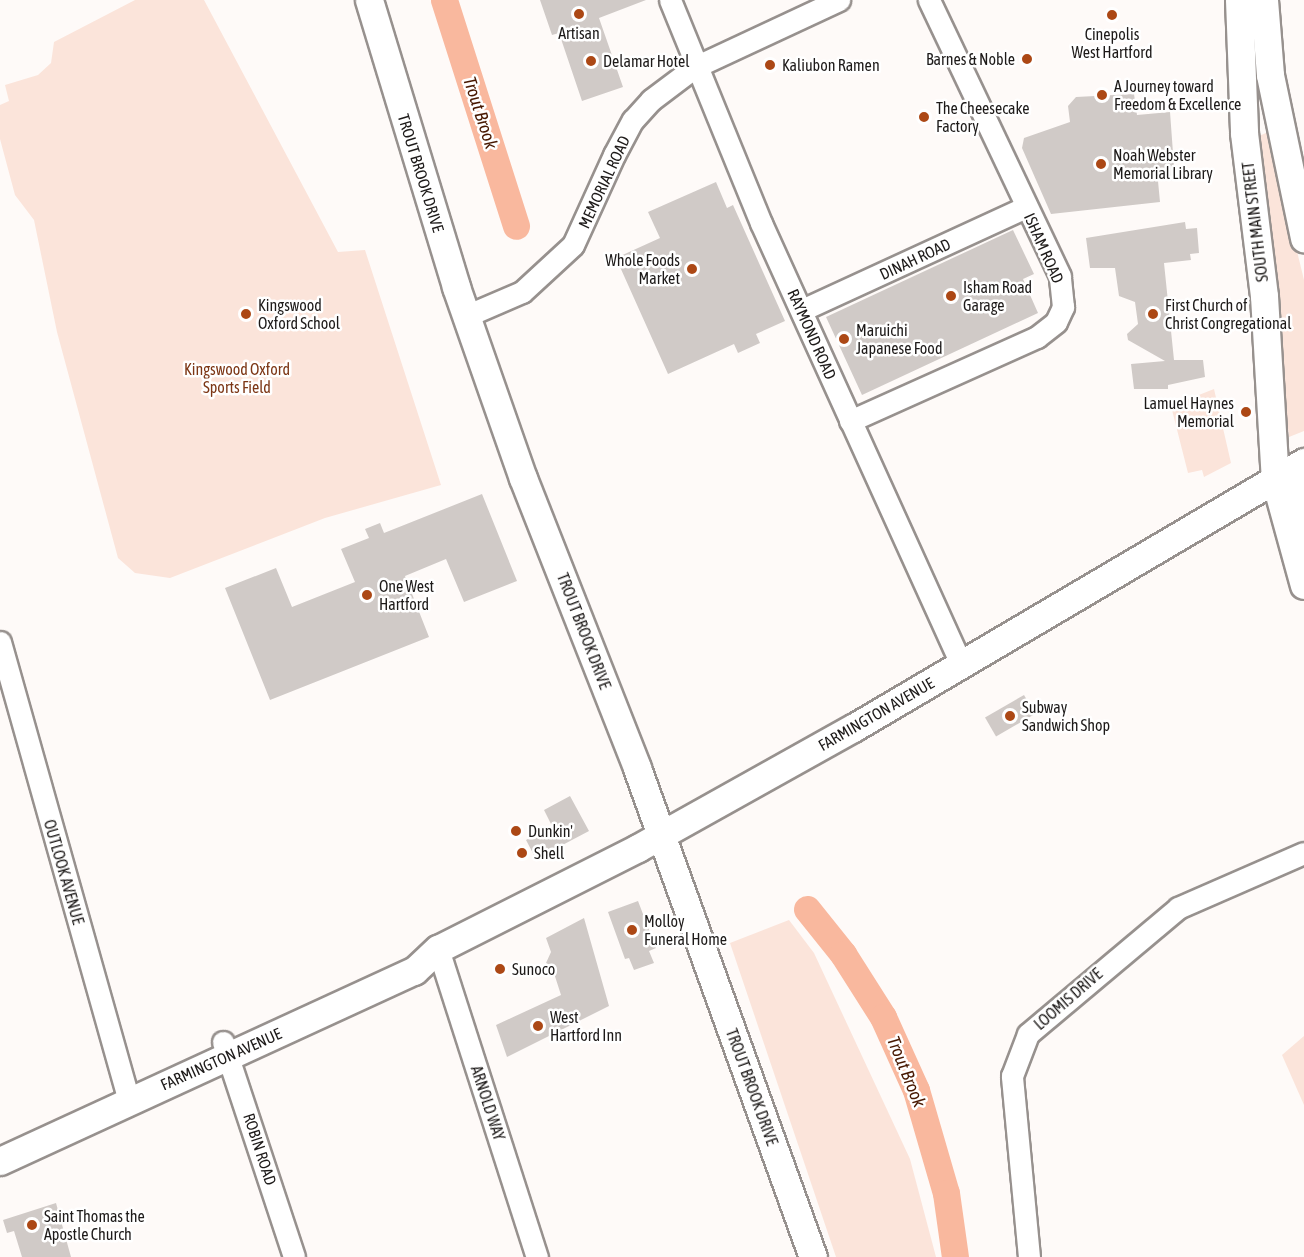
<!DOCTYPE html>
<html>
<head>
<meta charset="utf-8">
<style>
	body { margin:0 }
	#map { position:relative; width:1304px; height:1257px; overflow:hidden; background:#fefaf8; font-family:"Asap Condensed",sans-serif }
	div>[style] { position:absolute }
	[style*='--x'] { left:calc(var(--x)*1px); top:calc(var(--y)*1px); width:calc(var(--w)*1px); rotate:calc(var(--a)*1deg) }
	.green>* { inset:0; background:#fbe4da }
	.river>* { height:27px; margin:-13.5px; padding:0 13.5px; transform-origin:13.5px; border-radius:13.5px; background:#f9b89e }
	.building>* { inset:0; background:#d0cac7; transform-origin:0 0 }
	.roads { filter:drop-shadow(2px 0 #97918e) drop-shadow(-2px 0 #97918e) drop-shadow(0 2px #97918e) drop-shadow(0 -2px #97918e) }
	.minor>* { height:21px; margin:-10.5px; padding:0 10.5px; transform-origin:10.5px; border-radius:10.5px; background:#fff }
	.major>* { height:27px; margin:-13.5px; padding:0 13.5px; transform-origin:13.5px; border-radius:13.5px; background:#fff }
	.dots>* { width:16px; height:16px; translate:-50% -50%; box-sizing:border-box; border:3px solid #fff; border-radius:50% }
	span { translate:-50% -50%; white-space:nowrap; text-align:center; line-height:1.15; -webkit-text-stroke:5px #fff; paint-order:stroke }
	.poi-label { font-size:16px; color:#1d1a19 }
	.right { translate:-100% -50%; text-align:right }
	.left { translate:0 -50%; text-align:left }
	.street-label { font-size:16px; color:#1d1a19 }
	.park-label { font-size:16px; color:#7c3615 }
	.water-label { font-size:18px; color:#481801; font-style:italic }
</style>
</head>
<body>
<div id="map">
	<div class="green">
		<div style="clip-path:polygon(135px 0,204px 0,338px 252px,365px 250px,441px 485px,325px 518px,170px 578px,135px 573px,118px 558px,57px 332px,34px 220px,15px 195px,0 139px,0 105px,9px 101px,5px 85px,38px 75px,51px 63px,54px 42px)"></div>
		<div style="clip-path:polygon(1268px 132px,1304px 280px,1304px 431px,1289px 437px,1256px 153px,1257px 137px)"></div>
		<div style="clip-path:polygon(1214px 389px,1231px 463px,1204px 477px,1202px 470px,1188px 473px,1171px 406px)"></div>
		<div style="clip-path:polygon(789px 920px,814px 953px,910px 1159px,936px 1257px,836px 1257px,730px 943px)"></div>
		<div style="clip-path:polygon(1304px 1036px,1304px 1105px,1282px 1055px)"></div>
	</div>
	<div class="river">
		<div style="--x:444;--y:0;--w:237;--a:72.3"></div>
		<div style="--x:807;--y:909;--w:58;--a:51.3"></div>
		<div style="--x:843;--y:954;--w:75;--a:57.6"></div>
		<div style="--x:883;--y:1017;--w:80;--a:65.7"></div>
		<div style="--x:916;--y:1090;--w:107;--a:73.8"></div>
		<div style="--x:946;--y:1193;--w:65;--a:82"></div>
	</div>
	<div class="building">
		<div style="clip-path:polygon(540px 0,646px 0,599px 18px,623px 87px,582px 101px,559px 33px,552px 35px)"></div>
		<div style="clip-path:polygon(1134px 94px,1137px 115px,1170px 112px,1175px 180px,1158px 181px,1160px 202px,1051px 214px,1022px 148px,1024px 138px,1070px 122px,1068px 106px,1076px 97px)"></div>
		<div style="clip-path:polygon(716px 182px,727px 208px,733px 205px,785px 321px,756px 334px,760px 343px,738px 353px,734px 344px,668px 374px,616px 258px,660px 238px,648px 212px)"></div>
		<div style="clip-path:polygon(1185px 222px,1186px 229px,1197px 228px,1199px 253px,1190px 254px,1191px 260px,1164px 263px,1174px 360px,1203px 360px,1205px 377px,1168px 385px,1168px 389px,1134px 389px,1131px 364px,1165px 361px,1128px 340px,1127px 334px,1138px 324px,1135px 302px,1119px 296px,1115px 268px,1090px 268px,1086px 238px)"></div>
		<div style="clip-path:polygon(1013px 230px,1034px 274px,1023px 279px,1038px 313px,862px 395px,826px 317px)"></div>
		<div style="clip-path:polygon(482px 494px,517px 581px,464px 602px,446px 559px,405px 576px,429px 637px,270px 700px,225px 588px,276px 568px,292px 607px,355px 582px,341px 549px,369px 538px,365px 529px,380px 523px,384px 533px)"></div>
		<div style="left:1024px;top:695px;width:22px;height:45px;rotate:60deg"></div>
		<div style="clip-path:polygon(570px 796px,589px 831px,536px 859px,526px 840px,552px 826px,544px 810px)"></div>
		<div style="clip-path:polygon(638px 901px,656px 948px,649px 951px,654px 963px,634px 970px,629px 958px,625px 959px,608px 912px)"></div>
		<div style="clip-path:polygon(584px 918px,609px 1006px,507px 1057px,496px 1025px,561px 995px,552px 967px,546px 963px,551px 952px,546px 938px)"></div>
		<div style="clip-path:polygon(56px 1203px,71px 1257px,22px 1257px,14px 1231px,7px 1233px,3px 1220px)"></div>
	</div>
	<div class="roads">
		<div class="minor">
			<div style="--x:670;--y:0;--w:241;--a:67.8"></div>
			<div style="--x:761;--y:223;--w:484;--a:65.6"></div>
			<div style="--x:802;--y:310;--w:247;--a:-24.7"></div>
			<div style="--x:466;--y:316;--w:61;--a:-23.2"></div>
			<div style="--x:522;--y:292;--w:69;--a:-42.7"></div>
			<div style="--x:573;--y:245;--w:99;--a:-65.5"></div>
			<div style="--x:614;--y:155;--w:40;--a:-62"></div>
			<div style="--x:633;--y:120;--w:27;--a:-48"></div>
			<div style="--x:651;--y:100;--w:55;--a:-36.9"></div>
			<div style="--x:695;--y:67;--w:159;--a:-25"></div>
			<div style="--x:850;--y:421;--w:205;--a:-24.2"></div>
			<div style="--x:1037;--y:337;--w:24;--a:-38"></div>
			<div style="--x:1056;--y:322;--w:17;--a:-65"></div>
			<div style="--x:1063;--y:307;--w:31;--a:-96"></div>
			<div style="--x:1060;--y:276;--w:306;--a:-115.4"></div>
			<div style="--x:0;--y:642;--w:476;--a:74.3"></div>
			<div style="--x:438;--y:949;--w:324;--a:72.2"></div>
			<div style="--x:223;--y:1042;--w:226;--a:71.7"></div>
			<div style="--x:1029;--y:1257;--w:182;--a:-95.4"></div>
			<div style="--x:1012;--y:1076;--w:45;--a:-69.1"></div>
			<div style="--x:1028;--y:1034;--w:196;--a:-40"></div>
			<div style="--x:1178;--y:908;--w:137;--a:-23.6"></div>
		</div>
		<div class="major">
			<div style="--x:369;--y:0;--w:300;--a:73.1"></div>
			<div style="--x:456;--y:287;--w:202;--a:70.7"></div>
			<div style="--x:523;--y:478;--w:312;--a:68.5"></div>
			<div style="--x:637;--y:768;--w:520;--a:70.21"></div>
			<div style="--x:1239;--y:0;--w:133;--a:87.8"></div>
			<div style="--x:1244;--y:133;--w:164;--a:83"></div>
			<div style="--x:1264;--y:296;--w:184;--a:86.6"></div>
			<div style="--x:1275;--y:480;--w:109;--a:74.6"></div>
			<div style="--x:1264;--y:0;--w:75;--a:85.4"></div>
			<div style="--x:1270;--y:75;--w:167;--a:78.2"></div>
			<div style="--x:1275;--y:480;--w:24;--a:24"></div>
			<div style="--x:1297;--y:490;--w:54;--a:84.7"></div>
			<div style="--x:0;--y:1161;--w:456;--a:-24.7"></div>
			<div style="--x:414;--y:971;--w:33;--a:-43"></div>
			<div style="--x:438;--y:949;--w:224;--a:-26.8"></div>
			<div style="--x:638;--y:848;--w:246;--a:-29.2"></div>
			<div style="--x:853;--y:728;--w:524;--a:-30.53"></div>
		</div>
	</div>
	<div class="dots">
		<div style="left:579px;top:14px;background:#ac4815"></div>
		<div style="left:1112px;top:15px;background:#ac4815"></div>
		<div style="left:1027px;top:59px;background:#ac4815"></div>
		<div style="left:591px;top:61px;background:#ac4815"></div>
		<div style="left:770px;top:65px;background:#ac4815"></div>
		<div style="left:1102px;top:95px;background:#ac4815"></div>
		<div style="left:924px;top:117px;background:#ac4815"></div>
		<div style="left:1101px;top:164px;background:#ac4815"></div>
		<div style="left:692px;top:269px;background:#ac4815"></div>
		<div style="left:951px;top:296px;background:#ac4815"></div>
		<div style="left:246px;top:314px;background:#ac4815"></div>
		<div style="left:1153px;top:314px;background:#ac4815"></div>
		<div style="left:844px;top:339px;background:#ac4815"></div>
		<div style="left:1246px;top:412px;background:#ac4815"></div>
		<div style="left:367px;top:595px;background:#ac4815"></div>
		<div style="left:1010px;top:716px;background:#ac4815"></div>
		<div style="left:516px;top:831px;background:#ac4815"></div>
		<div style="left:522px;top:853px;background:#ac4815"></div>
		<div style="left:632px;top:930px;background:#ac4815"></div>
		<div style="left:500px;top:969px;background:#ac4815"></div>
		<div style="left:538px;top:1026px;background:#ac4815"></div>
		<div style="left:32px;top:1225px;background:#ac4815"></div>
	</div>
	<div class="poi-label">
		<span style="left:579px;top:33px">Artisan</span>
		<span style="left:1112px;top:43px">Cinepolis<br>West Hartford</span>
		<span class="right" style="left:1015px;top:59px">Barnes &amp; Noble</span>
		<span class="left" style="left:603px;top:61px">Delamar Hotel</span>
		<span class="left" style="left:782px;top:65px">Kaliubon Ramen</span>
		<span class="left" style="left:1114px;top:95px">A Journey toward<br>Freedom &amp; Excellence</span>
		<span class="left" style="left:936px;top:117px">The Cheesecake<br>Factory</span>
		<span class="left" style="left:1113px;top:164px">Noah Webster<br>Memorial Library</span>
		<span class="right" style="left:680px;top:269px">Whole Foods<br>Market</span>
		<span class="left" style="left:963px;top:296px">Isham Road<br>Garage</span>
		<span class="left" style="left:258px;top:314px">Kingswood<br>Oxford School</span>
		<span class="left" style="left:1165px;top:314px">First Church of<br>Christ Congregational</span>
		<span class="left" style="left:856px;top:339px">Maruichi<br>Japanese Food</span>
		<span class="right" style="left:1234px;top:412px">Lamuel Haynes<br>Memorial</span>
		<span class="left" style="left:379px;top:595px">One West<br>Hartford</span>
		<span class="left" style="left:1022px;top:716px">Subway<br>Sandwich Shop</span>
		<span class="left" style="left:528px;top:831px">Dunkin'</span>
		<span class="left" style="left:534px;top:853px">Shell</span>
		<span class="left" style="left:644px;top:930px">Molloy<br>Funeral Home</span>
		<span class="left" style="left:512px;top:969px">Sunoco</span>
		<span class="left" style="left:550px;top:1026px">West<br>Hartford Inn</span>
		<span class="left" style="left:44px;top:1225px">Saint Thomas the<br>Apostle Church</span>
	</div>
	<div class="street-label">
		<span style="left:421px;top:173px;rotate:73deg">TROUT BROOK DRIVE</span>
		<span style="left:604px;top:182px;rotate:-65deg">MEMORIAL ROAD</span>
		<span style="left:1255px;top:222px;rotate:-97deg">SOUTH MAIN STREET</span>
		<span style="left:1044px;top:248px;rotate:66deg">ISHAM ROAD</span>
		<span style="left:915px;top:259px;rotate:-25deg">DINAH ROAD</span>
		<span style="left:812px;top:334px;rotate:66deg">RAYMOND ROAD</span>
		<span style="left:584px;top:631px;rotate:69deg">TROUT BROOK DRIVE</span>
		<span style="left:876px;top:714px;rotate:-30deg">FARMINGTON AVENUE</span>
		<span style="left:64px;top:872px;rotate:74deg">OUTLOOK AVENUE</span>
		<span style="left:1068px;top:999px;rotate:-41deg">LOOMIS DRIVE</span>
		<span style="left:221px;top:1059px;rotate:-24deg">FARMINGTON AVENUE</span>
		<span style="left:752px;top:1087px;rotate:70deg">TROUT BROOK DRIVE</span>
		<span style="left:488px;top:1103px;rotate:72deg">ARNOLD WAY</span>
		<span style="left:260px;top:1149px;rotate:72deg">ROBIN ROAD</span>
	</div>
	<div class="park-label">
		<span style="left:237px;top:378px">Kingswood Oxford<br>Sports Field</span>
	</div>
	<div class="water-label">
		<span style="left:480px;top:113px;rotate:72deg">Trout Brook</span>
		<span style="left:906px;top:1072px;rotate:68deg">Trout Brook</span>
	</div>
</div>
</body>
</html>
